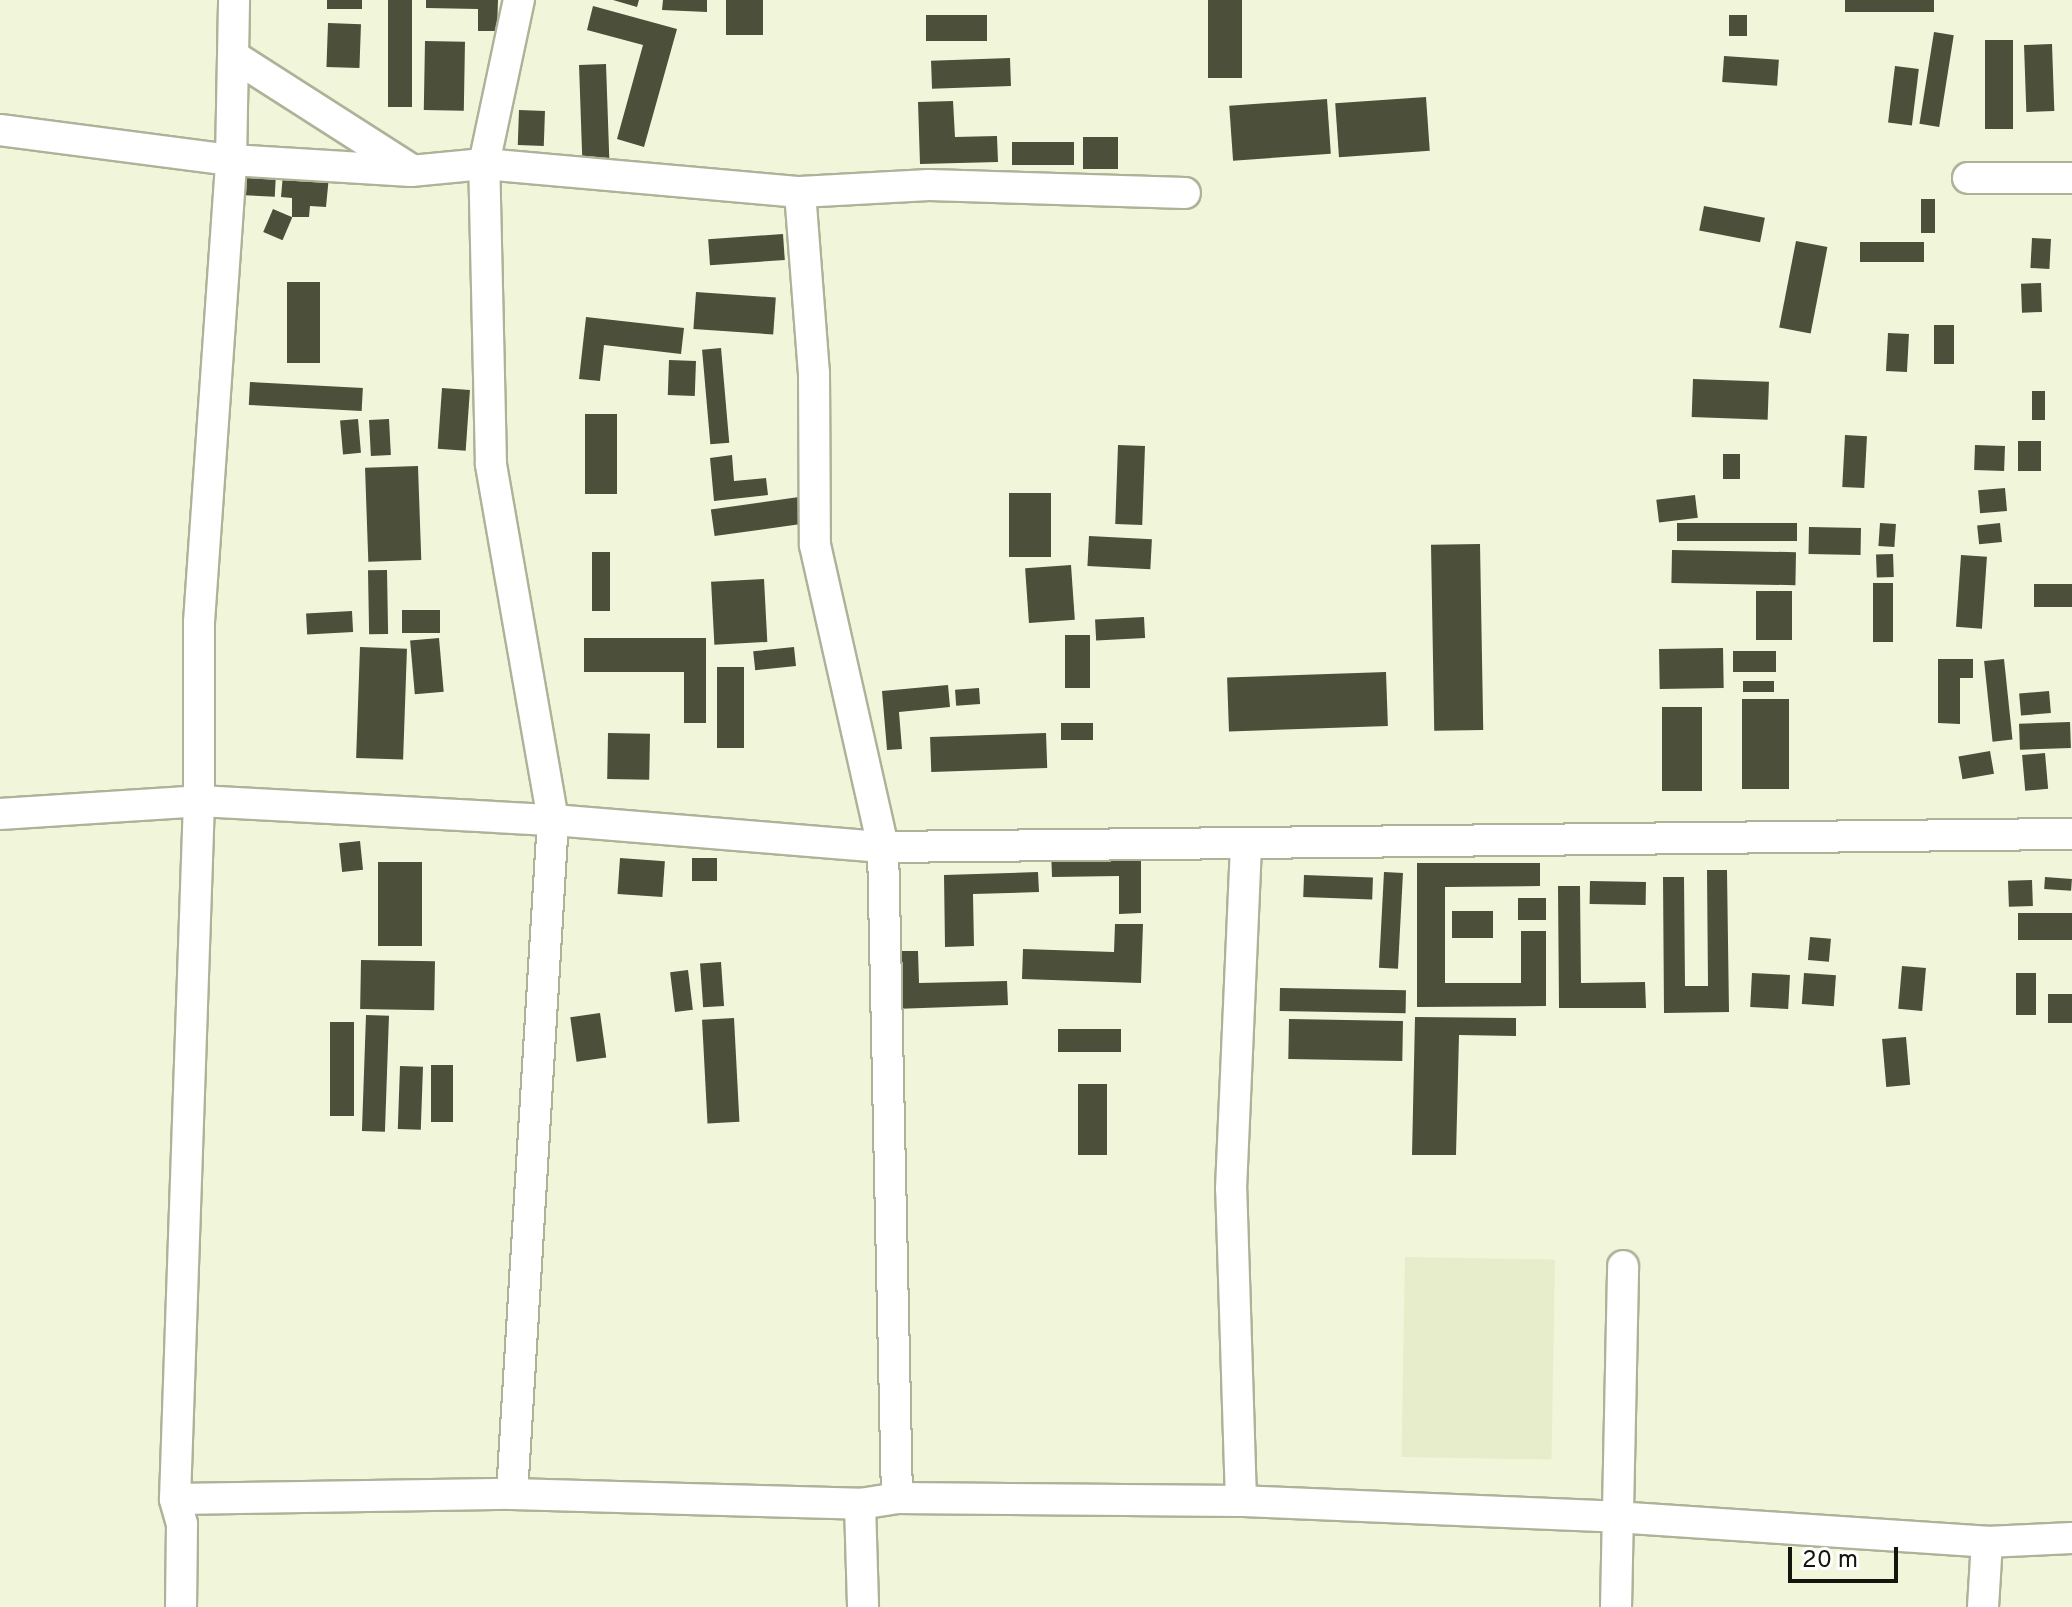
<!DOCTYPE html>
<html>
<head>
<meta charset="utf-8">
<style>
	body { margin:0 }
	#map { position:relative; width:2072px; height:1607px; overflow:hidden; background:#f1f6db; font-family:Overpass,sans-serif }
	div>[style] { position:absolute }
	[style*='--x'] { left:calc(var(--x)*1px); top:calc(var(--y)*1px); width:calc(var(--w)*1px); rotate:calc(var(--a)*1deg) }
	.built>* { inset:0; background:#e7ecca; transform-origin:0 0 }
	.building>* { inset:0; background:#4c4f39; transform-origin:0 0 }
	.roads { filter:drop-shadow(2px 0 #aeb299) drop-shadow(-2px 0 #aeb299) drop-shadow(0 2px #aeb299) drop-shadow(0 -2px #aeb299) }
	.minor>* { height:30px; margin:-15px; padding:0 15px; transform-origin:15px; border-radius:15px; background:#fff }
	span { translate:-50% -50%; white-space:nowrap; text-align:center; line-height:1.15; -webkit-text-stroke:8px #fff; paint-order:stroke }
	.scale { position:absolute; left:1788px; top:1547px; width:110px; height:36px; box-sizing:border-box; border:4px solid #14150c; border-top:0; padding-left:10px; font-size:24px; line-height:28px; white-space:nowrap; color:#14150c; -webkit-text-stroke:6px #fff; paint-order:stroke }
</style>
</head>
<body>
<div id="map">
	<div class="built">
		<div style="left:1405px;top:1257px;width:150px;height:200px;rotate:1deg"></div>
	</div>
	<div class="building">
		<div style="left:327px;top:0;width:35px;height:9px"></div>
		<div style="left:388px;top:0;width:24px;height:107px"></div>
		<div style="clip-path:polygon(426px 0,498px 0,497px 31px,478px 31px,478px 9px,426px 8px)"></div>
		<div style="clip-path:polygon(613px 0,639px 0,637px 7px)"></div>
		<div style="clip-path:polygon(663px 0,707px 0,707px 12px,662px 10px)"></div>
		<div style="left:726px;top:0;width:37px;height:35px"></div>
		<div style="left:1208px;top:0;width:34px;height:78px"></div>
		<div style="left:1845px;top:0;width:89px;height:12px"></div>
		<div style="clip-path:polygon(593px 6px,677px 29px,644px 147px,617px 139px,643px 45px,587px 30px)"></div>
		<div style="left:926px;top:15px;width:61px;height:26px"></div>
		<div style="left:1747px;top:15px;width:21px;height:18px;rotate:90deg"></div>
		<div style="left:328px;top:23px;width:33px;height:44px;rotate:2deg"></div>
		<div style="left:1934px;top:32px;width:20px;height:93px;rotate:9deg"></div>
		<div style="left:1985px;top:40px;width:28px;height:89px"></div>
		<div style="left:425px;top:41px;width:40px;height:69px;rotate:1deg"></div>
		<div style="left:2052px;top:44px;width:67px;height:28px;rotate:88deg"></div>
		<div style="left:1724px;top:56px;width:55px;height:26px;rotate:4deg"></div>
		<div style="left:1010px;top:58px;width:28px;height:79px;rotate:88deg"></div>
		<div style="left:606px;top:64px;width:98px;height:27px;rotate:88deg"></div>
		<div style="left:1895px;top:66px;width:24px;height:57px;rotate:7deg"></div>
		<div style="left:1426px;top:97px;width:54px;height:91px;rotate:86deg"></div>
		<div style="left:1327px;top:99px;width:55px;height:98px;rotate:86deg"></div>
		<div style="clip-path:polygon(953px 101px,955px 137px,997px 136px,998px 162px,920px 164px,918px 102px)"></div>
		<div style="left:519px;top:110px;width:26px;height:35px;rotate:2deg"></div>
		<div style="left:1118px;top:137px;width:32px;height:35px;rotate:90deg"></div>
		<div style="left:1012px;top:142px;width:62px;height:23px"></div>
		<div style="left:240px;top:172px;width:36px;height:23px;rotate:3deg"></div>
		<div style="clip-path:polygon(283px 174px,329px 176px,326px 207px,310px 206px,309px 217px,292px 217px,292px 198px,281px 197px)"></div>
		<div style="left:1921px;top:199px;width:14px;height:34px"></div>
		<div style="left:1704px;top:206px;width:62px;height:25px;rotate:11deg"></div>
		<div style="left:273px;top:209px;width:21px;height:25px;rotate:23deg"></div>
		<div style="left:783px;top:234px;width:26px;height:75px;rotate:86deg"></div>
		<div style="left:2032px;top:238px;width:19px;height:30px;rotate:3deg"></div>
		<div style="left:1796px;top:241px;width:32px;height:88px;rotate:11deg"></div>
		<div style="left:1924px;top:242px;width:20px;height:64px;rotate:90deg"></div>
		<div style="left:287px;top:282px;width:33px;height:81px"></div>
		<div style="left:2041px;top:283px;width:29px;height:20px;rotate:88deg"></div>
		<div style="left:696px;top:292px;width:80px;height:37px;rotate:4deg"></div>
		<div style="clip-path:polygon(586px 317px,684px 328px,681px 354px,604px 345px,600px 381px,579px 379px)"></div>
		<div style="left:1934px;top:325px;width:20px;height:39px"></div>
		<div style="left:1888px;top:333px;width:21px;height:38px;rotate:3deg"></div>
		<div style="left:721px;top:348px;width:95px;height:19px;rotate:85deg"></div>
		<div style="left:669px;top:360px;width:27px;height:35px;rotate:2deg"></div>
		<div style="left:1693px;top:379px;width:76px;height:38px;rotate:2deg"></div>
		<div style="left:250px;top:382px;width:113px;height:23px;rotate:3deg"></div>
		<div style="left:442px;top:388px;width:28px;height:61px;rotate:4deg"></div>
		<div style="left:2032px;top:391px;width:13px;height:29px"></div>
		<div style="left:585px;top:414px;width:32px;height:80px"></div>
		<div style="left:358px;top:419px;width:34px;height:18px;rotate:85deg"></div>
		<div style="left:389px;top:419px;width:36px;height:20px;rotate:87deg"></div>
		<div style="left:1845px;top:435px;width:22px;height:52px;rotate:3deg"></div>
		<div style="left:2018px;top:441px;width:23px;height:30px"></div>
		<div style="left:1118px;top:445px;width:27px;height:79px;rotate:2deg"></div>
		<div style="left:1975px;top:445px;width:30px;height:25px;rotate:2deg"></div>
		<div style="left:1723px;top:454px;width:17px;height:25px"></div>
		<div style="clip-path:polygon(732px 455px,734px 481px,766px 478px,768px 495px,714px 501px,710px 458px)"></div>
		<div style="left:418px;top:466px;width:94px;height:53px;rotate:88deg"></div>
		<div style="left:2005px;top:488px;width:23px;height:27px;rotate:85deg"></div>
		<div style="left:1009px;top:493px;width:42px;height:64px"></div>
		<div style="left:1695px;top:495px;width:23px;height:39px;rotate:83deg"></div>
		<div style="left:799px;top:497px;width:27px;height:89px;rotate:82deg"></div>
		<div style="left:1797px;top:523px;width:18px;height:120px;rotate:90deg"></div>
		<div style="left:1880px;top:523px;width:16px;height:23px;rotate:4deg"></div>
		<div style="left:2000px;top:523px;width:19px;height:23px;rotate:84deg"></div>
		<div style="left:1809px;top:527px;width:52px;height:27px;rotate:1deg"></div>
		<div style="left:1089px;top:536px;width:63px;height:30px;rotate:3deg"></div>
		<div style="left:1480px;top:544px;width:186px;height:49px;rotate:89deg"></div>
		<div style="left:1672px;top:550px;width:124px;height:33px;rotate:1deg"></div>
		<div style="left:592px;top:552px;width:18px;height:59px"></div>
		<div style="left:1893px;top:554px;width:23px;height:17px;rotate:88deg"></div>
		<div style="left:1961px;top:555px;width:26px;height:72px;rotate:4deg"></div>
		<div style="left:1071px;top:565px;width:55px;height:46px;rotate:86deg"></div>
		<div style="left:387px;top:570px;width:64px;height:19px;rotate:89deg"></div>
		<div style="left:764px;top:579px;width:63px;height:53px;rotate:87deg"></div>
		<div style="left:1873px;top:583px;width:20px;height:59px"></div>
		<div style="left:2034px;top:584px;width:38px;height:23px"></div>
		<div style="left:1756px;top:591px;width:36px;height:49px"></div>
		<div style="left:402px;top:610px;width:38px;height:23px"></div>
		<div style="left:352px;top:611px;width:21px;height:46px;rotate:87deg"></div>
		<div style="left:1144px;top:617px;width:21px;height:49px;rotate:87deg"></div>
		<div style="left:1065px;top:635px;width:25px;height:53px"></div>
		<div style="left:439px;top:638px;width:54px;height:29px;rotate:85deg"></div>
		<div style="clip-path:polygon(584px 638px,706px 638px,706px 723px,684px 723px,684px 672px,584px 672px)"></div>
		<div style="left:360px;top:647px;width:47px;height:111px;rotate:2deg"></div>
		<div style="left:794px;top:647px;width:19px;height:41px;rotate:84deg"></div>
		<div style="left:1723px;top:648px;width:40px;height:64px;rotate:89deg"></div>
		<div style="left:1733px;top:651px;width:43px;height:21px"></div>
		<div style="clip-path:polygon(1938px 659px,1973px 659px,1973px 678px,1960px 678px,1960px 724px,1938px 723px)"></div>
		<div style="left:2004px;top:659px;width:81px;height:20px;rotate:84deg"></div>
		<div style="left:717px;top:667px;width:27px;height:81px"></div>
		<div style="left:1386px;top:672px;width:54px;height:159px;rotate:88deg"></div>
		<div style="left:1743px;top:681px;width:31px;height:11px"></div>
		<div style="clip-path:polygon(948px 685px,950px 707px,899px 712px,902px 749px,887px 750px,882px 691px)"></div>
		<div style="left:979px;top:688px;width:16px;height:24px;rotate:86deg"></div>
		<div style="left:2049px;top:691px;width:22px;height:30px;rotate:85deg"></div>
		<div style="left:1742px;top:699px;width:47px;height:90px"></div>
		<div style="left:1662px;top:707px;width:40px;height:84px"></div>
		<div style="left:2070px;top:722px;width:26px;height:51px;rotate:88deg"></div>
		<div style="left:1093px;top:723px;width:17px;height:32px;rotate:90deg"></div>
		<div style="left:608px;top:733px;width:42px;height:46px;rotate:1deg"></div>
		<div style="left:1046px;top:733px;width:35px;height:116px;rotate:88deg"></div>
		<div style="left:1990px;top:751px;width:23px;height:32px;rotate:80deg"></div>
		<div style="left:2045px;top:753px;width:36px;height:23px;rotate:85deg"></div>
		<div style="left:360px;top:841px;width:29px;height:21px;rotate:84deg"></div>
		<div style="clip-path:polygon(1051px 849px,1141px 849px,1141px 913px,1119px 914px,1119px 876px,1052px 877px)"></div>
		<div style="left:620px;top:858px;width:45px;height:36px;rotate:4deg"></div>
		<div style="left:692px;top:858px;width:25px;height:23px"></div>
		<div style="left:378px;top:862px;width:44px;height:84px"></div>
		<div style="clip-path:polygon(1417px 863px,1540px 863px,1540px 886px,1445px 887px,1445px 983px,1521px 983px,1521px 931px,1546px 931px,1546px 1006px,1417px 1007px)"></div>
		<div style="clip-path:polygon(1707px 870px,1727px 870px,1729px 1012px,1664px 1013px,1663px 877px,1684px 877px,1685px 986px,1708px 986px)"></div>
		<div style="clip-path:polygon(1038px 872px,1039px 892px,973px 894px,974px 946px,945px 947px,944px 875px)"></div>
		<div style="left:1384px;top:872px;width:19px;height:96px;rotate:3deg"></div>
		<div style="left:1304px;top:875px;width:69px;height:22px;rotate:2deg"></div>
		<div style="left:2045px;top:877px;width:27px;height:12px;rotate:4deg"></div>
		<div style="left:2032px;top:880px;width:26px;height:24px;rotate:88deg"></div>
		<div style="left:1590px;top:881px;width:56px;height:23px;rotate:1deg"></div>
		<div style="clip-path:polygon(1558px 886px,1580px 886px,1581px 983px,1645px 982px,1646px 1008px,1559px 1008px)"></div>
		<div style="left:1518px;top:898px;width:28px;height:22px"></div>
		<div style="left:1493px;top:911px;width:27px;height:41px;rotate:90deg"></div>
		<div style="left:2072px;top:913px;width:27px;height:54px;rotate:90deg"></div>
		<div style="clip-path:polygon(1115px 924px,1143px 924px,1141px 983px,1022px 979px,1023px 949px,1114px 952px)"></div>
		<div style="left:1810px;top:937px;width:21px;height:23px;rotate:5deg"></div>
		<div style="clip-path:polygon(892px 951px,918px 951px,919px 983px,1007px 981px,1008px 1005px,894px 1009px)"></div>
		<div style="left:361px;top:960px;width:74px;height:49px;rotate:1deg"></div>
		<div style="left:721px;top:962px;width:44px;height:21px;rotate:86deg"></div>
		<div style="left:1902px;top:966px;width:24px;height:43px;rotate:5deg"></div>
		<div style="left:688px;top:970px;width:40px;height:18px;rotate:83deg"></div>
		<div style="left:1752px;top:973px;width:38px;height:34px;rotate:3deg"></div>
		<div style="left:1804px;top:973px;width:32px;height:31px;rotate:4deg"></div>
		<div style="left:2016px;top:973px;width:20px;height:42px"></div>
		<div style="left:1280px;top:988px;width:126px;height:23px;rotate:1deg"></div>
		<div style="left:2048px;top:994px;width:24px;height:29px"></div>
		<div style="left:600px;top:1013px;width:45px;height:30px;rotate:82deg"></div>
		<div style="left:366px;top:1015px;width:23px;height:116px;rotate:2deg"></div>
		<div style="clip-path:polygon(1415px 1017px,1516px 1018px,1516px 1036px,1459px 1035px,1456px 1155px,1412px 1155px)"></div>
		<div style="left:734px;top:1018px;width:104px;height:32px;rotate:87deg"></div>
		<div style="left:1289px;top:1019px;width:114px;height:40px;rotate:1deg"></div>
		<div style="left:330px;top:1022px;width:24px;height:94px"></div>
		<div style="left:1121px;top:1029px;width:23px;height:63px;rotate:90deg"></div>
		<div style="left:1906px;top:1037px;width:48px;height:24px;rotate:85deg"></div>
		<div style="left:431px;top:1065px;width:22px;height:57px"></div>
		<div style="left:400px;top:1066px;width:23px;height:63px;rotate:2deg"></div>
		<div style="left:1078px;top:1084px;width:29px;height:71px"></div>
	</div>
	<div class="roads">
		<div class="minor">
			<div style="--x:235;--y:57;--w:208;--a:32.6"></div>
			<div style="--x:0;--y:130;--w:233;--a:7.4"></div>
			<div style="--x:231;--y:160;--w:180;--a:3.5"></div>
			<div style="--x:411;--y:171;--w:73;--a:-5.5"></div>
			<div style="--x:484;--y:164;--w:317;--a:5.1"></div>
			<div style="--x:800;--y:192;--w:129;--a:-3.1"></div>
			<div style="--x:929;--y:185;--w:256;--a:1.8"></div>
			<div style="--x:1968;--y:178;--w:104;--a:0"></div>
			<div style="--x:800;--y:192;--w:182;--a:85.6"></div>
			<div style="--x:814;--y:373;--w:172;--a:89.7"></div>
			<div style="--x:815;--y:545;--w:310;--a:77.3"></div>
			<div style="--x:883;--y:847;--w:651;--a:88.77"></div>
			<div style="--x:0;--y:814;--w:199;--a:-3.7"></div>
			<div style="--x:199;--y:801;--w:355;--a:3.1"></div>
			<div style="--x:553;--y:820;--w:331;--a:4.7"></div>
			<div style="--x:883;--y:847;--w:1189;--a:-0.63"></div>
			<div style="--x:512;--y:1494;--w:675;--a:-86.52"></div>
			<div style="--x:553;--y:820;--w:361;--a:-99.9"></div>
			<div style="--x:491;--y:464;--w:300;--a:-91.3"></div>
			<div style="--x:484;--y:164;--w:168;--a:-78"></div>
			<div style="--x:175;--y:1499;--w:337;--a:-0.9"></div>
			<div style="--x:512;--y:1494;--w:348;--a:1.6"></div>
			<div style="--x:860;--y:1504;--w:37;--a:-9"></div>
			<div style="--x:897;--y:1498;--w:344;--a:0.5"></div>
			<div style="--x:1241;--y:1501;--w:374;--a:2.4"></div>
			<div style="--x:1615;--y:1517;--w:373;--a:3.8"></div>
			<div style="--x:1987;--y:1542;--w:85;--a:-2.7"></div>
			<div style="--x:1241;--y:1501;--w:312;--a:-91.8"></div>
			<div style="--x:1231;--y:1189;--w:345;--a:-87.5"></div>
			<div style="--x:860;--y:1504;--w:103;--a:88.3"></div>
			<div style="--x:181;--y:1607;--w:83;--a:-89.3"></div>
			<div style="--x:182;--y:1524;--w:26;--a:-106"></div>
			<div style="--x:175;--y:1499;--w:698;--a:-88.03"></div>
			<div style="--x:199;--y:801;--w:179;--a:-90"></div>
			<div style="--x:199;--y:622;--w:463;--a:-86"></div>
			<div style="--x:231;--y:160;--w:160;--a:-88.9"></div>
			<div style="--x:1616;--y:1607;--w:341;--a:-88.8"></div>
			<div style="--x:1983;--y:1607;--w:65;--a:-86.5"></div>
		</div>
	</div>
	<div class="scale">20 m</div>
</div>
</body>
</html>
